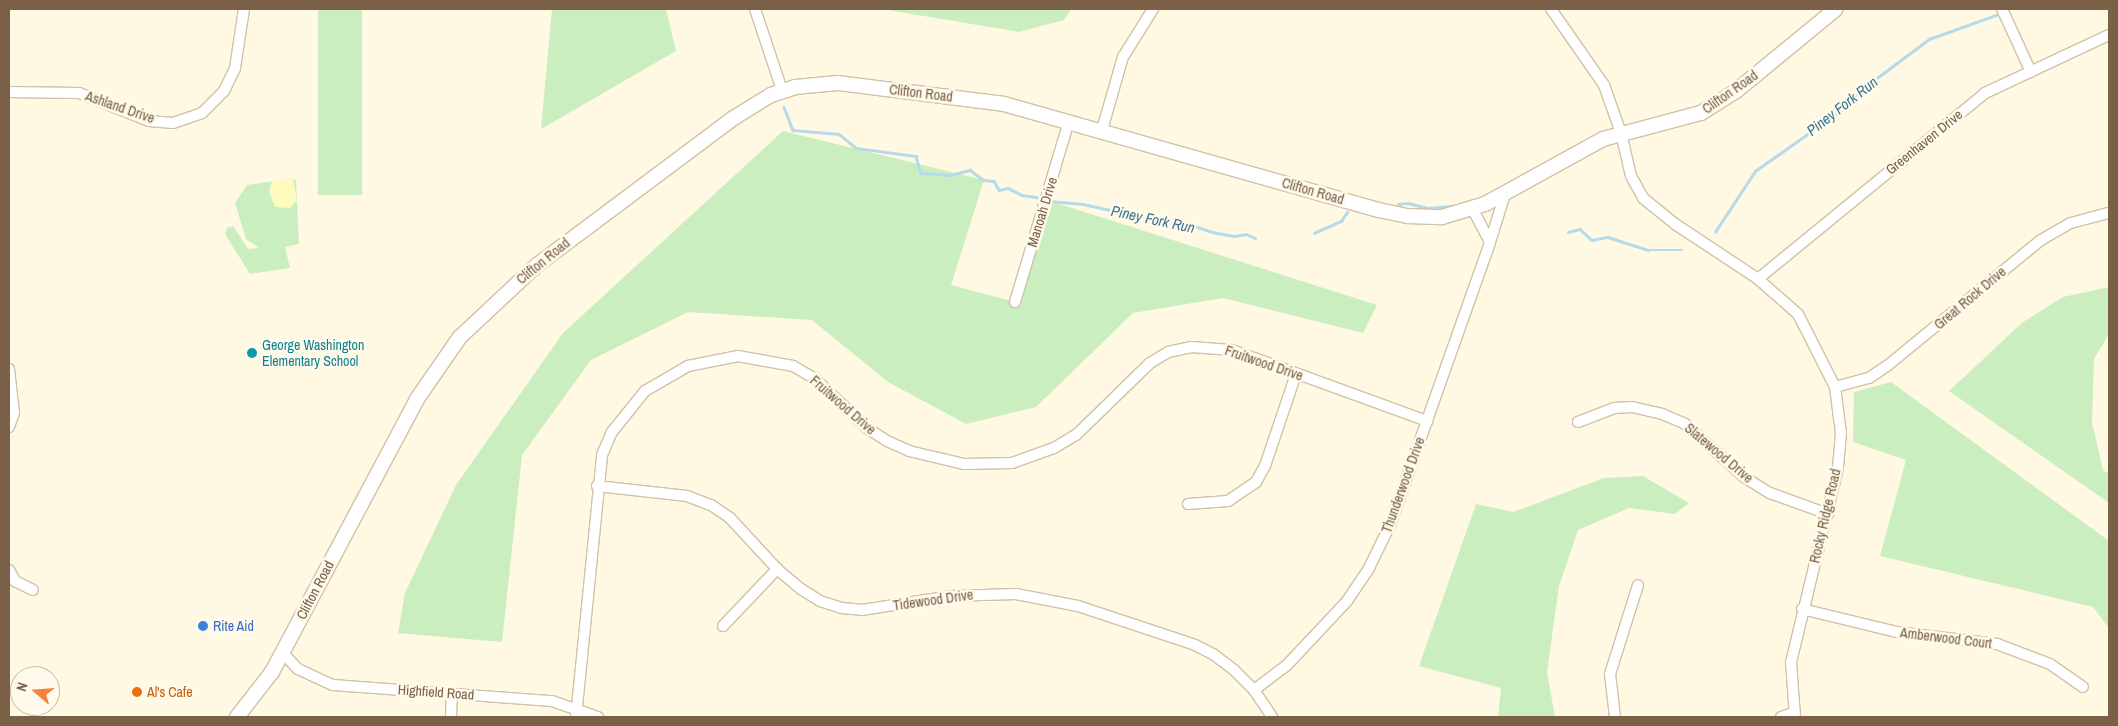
<!DOCTYPE html>
<html>
<head>
<meta charset="utf-8">
<style>
	body { margin:0 }
	#map { position:relative; width:2118px; height:726px; overflow:hidden; background:#fff8e3; font-family:"Archivo Narrow",sans-serif }
	div>[style] { position:absolute }
	[style*='--x'] { left:calc(var(--x)*1px); top:calc(var(--y)*1px); width:calc(var(--w)*1px); rotate:calc(var(--a)*1deg) }
	.green>* { inset:0; background:#cbeec0; transform-origin:0 0 }
	.sand>* { inset:0; background:#fffabd }
	.stream>* { height:2.5px; margin:-1.25px; padding:0 1.25px; transform-origin:1.25px; border-radius:1.25px; background:#b5dbeb }
	.roads { filter:drop-shadow(1px 0 #d1c1a8) drop-shadow(-1px 0 #d1c1a8) drop-shadow(0 1px #d1c1a8) drop-shadow(0 -1px #d1c1a8) }
	.minor>* { height:10px; margin:-5px; padding:0 5px; transform-origin:5px; border-radius:5px; background:#fff }
	.secondary>* { height:14px; margin:-7px; padding:0 7px; transform-origin:7px; border-radius:7px; background:#fff }
	.dots>* { width:14px; height:14px; translate:-50% -50%; box-sizing:border-box; border:2px solid #fffaec; border-radius:50% }
	span { translate:-50% -50%; white-space:nowrap; text-align:center; line-height:1.15; -webkit-text-stroke:5px #fffaec; paint-order:stroke }
	.street-label { font-size:14px; color:#7a6046 }
	.culture-label { font-size:14px; color:#0d838f }
	.left { translate:0 -50%; text-align:left }
	.shop-label { font-size:14px; color:#366cbe }
	.food-label { font-size:14px; color:#c56008 }
	.water-label { font-size:15px; color:#3c7590; font-style:italic }
	.frame { position:absolute; inset:0; border:10px solid #7a6046; pointer-events:none }
	.north { position:absolute; left:10px; top:666px; width:50px; height:50px; box-sizing:border-box; background:#fffaec; border:1px solid #cabcaa; border-radius:50%; rotate:288deg; font-size:14px; font-weight:700; line-height:20px; text-align:center; color:#7a6046 }
	.north::after { content:''; display:block; margin:auto; width:18px; height:22px; background:#f6813b; clip-path:polygon(50% 0,100% 100%,50% 72%,0 100%) }
</style>
</head>
<body>
<div id="map">
	<div class="green">
		<div style="left:318px;top:9px;width:44px;height:186px"></div>
		<div style="clip-path:polygon(552px 9px,666px 9px,676px 51px,541px 129px)"></div>
		<div style="clip-path:polygon(882px 9px,1071px 9px,1064px 20px,1019px 32px)"></div>
		<div style="clip-path:polygon(783px 131px,984px 180px,951px 285px,1015px 302px,1050px 201px,1377px 305px,1363px 333px,1223px 298px,1133px 313px,1036px 407px,966px 424px,888px 382px,812px 320px,688px 312px,591px 360px,522px 455px,502px 642px,398px 633px,405px 593px,456px 485px,563px 333px)"></div>
		<div style="clip-path:polygon(293px 178px,296px 181px,299px 244px,285px 247px,290px 268px,250px 274px,225px 234px,227px 228px,233px 226px,248px 249px,259px 248px,246px 239px,235px 203px,247px 185px)"></div>
		<div style="clip-path:polygon(2109px 287px,2109px 334px,2094px 359px,2092px 422px,2103px 470px,2109px 474px,2109px 503px,1949px 391px,2023px 322px,2063px 297px)"></div>
		<div style="clip-path:polygon(1891px 382px,2109px 541px,2109px 628px,2093px 607px,1880px 556px,1906px 460px,1853px 442px,1854px 392px)"></div>
		<div style="clip-path:polygon(1643px 476px,1689px 503px,1675px 514px,1629px 508px,1578px 530px,1559px 586px,1547px 672px,1555px 717px,1498px 717px,1501px 688px,1419px 666px,1476px 504px,1513px 512px,1604px 478px)"></div>
	</div>
	<div class="sand">
		<div style="clip-path:polygon(293px 178px,297px 201px,290px 208px,275px 207px,269px 192px,272px 181px)"></div>
	</div>
	<div class="stream">
		<div style="--x:784;--y:107;--w:25;--a:69"></div>
		<div style="--x:793;--y:130;--w:46;--a:5"></div>
		<div style="--x:839;--y:134;--w:22;--a:39"></div>
		<div style="--x:856;--y:148;--w:61;--a:7.6"></div>
		<div style="--x:916;--y:156;--w:18;--a:74"></div>
		<div style="--x:921;--y:173;--w:29;--a:4"></div>
		<div style="--x:950;--y:175;--w:21;--a:-14"></div>
		<div style="--x:970;--y:170;--w:17;--a:36"></div>
		<div style="--x:984;--y:180;--w:10;--a:6"></div>
		<div style="--x:994;--y:181;--w:10;--a:61"></div>
		<div style="--x:999;--y:190;--w:9;--a:-13"></div>
		<div style="--x:1008;--y:188;--w:16;--a:27"></div>
		<div style="--x:1022;--y:195;--w:15;--a:8"></div>
		<div style="--x:1050;--y:201;--w:33;--a:5"></div>
		<div style="--x:1083;--y:204;--w:83;--a:12.5"></div>
		<div style="--x:1164;--y:222;--w:18;--a:0"></div>
		<div style="--x:1182;--y:222;--w:32;--a:18"></div>
		<div style="--x:1212;--y:232;--w:22;--a:10"></div>
		<div style="--x:1234;--y:236;--w:12;--a:-9"></div>
		<div style="--x:1246;--y:234;--w:10;--a:24"></div>
		<div style="--x:1398;--y:204;--w:10;--a:-6"></div>
		<div style="--x:1408;--y:203;--w:21;--a:14"></div>
		<div style="--x:1428;--y:208;--w:32;--a:-5"></div>
		<div style="--x:1568;--y:232;--w:12;--a:-14"></div>
		<div style="--x:1580;--y:229;--w:16;--a:43"></div>
		<div style="--x:1592;--y:240;--w:16;--a:-11"></div>
		<div style="--x:1608;--y:237;--w:42;--a:18"></div>
		<div style="--x:1648;--y:250;--w:34;--a:0"></div>
		<div style="--x:1715;--y:232;--w:73;--a:-56.7"></div>
		<div style="--x:1755;--y:171;--w:111;--a:-35.1"></div>
		<div style="--x:1846;--y:107;--w:19;--a:-51"></div>
		<div style="--x:1858;--y:92;--w:89;--a:-36.7"></div>
		<div style="--x:1929;--y:39;--w:71;--a:-19.7"></div>
		<div style="--x:1314;--y:233;--w:30;--a:-24"></div>
		<div style="--x:1341;--y:221;--w:11;--a:-56"></div>
	</div>
	<div class="roads">
		<div class="minor">
			<div style="--x:755;--y:9;--w:85;--a:71.6"></div>
			<div style="--x:1551;--y:9;--w:93;--a:55.1"></div>
			<div style="--x:1604;--y:85;--w:51;--a:70.5"></div>
			<div style="--x:1621;--y:133;--w:44;--a:76.9"></div>
			<div style="--x:1631;--y:176;--w:25;--a:61"></div>
			<div style="--x:1643;--y:198;--w:41;--a:39.1"></div>
			<div style="--x:1675;--y:224;--w:100;--a:33.5"></div>
			<div style="--x:1758;--y:279;--w:53;--a:41.2"></div>
			<div style="--x:1798;--y:314;--w:82;--a:63.1"></div>
			<div style="--x:1835;--y:387;--w:46;--a:82.6"></div>
			<div style="--x:1841;--y:433;--w:35;--a:95"></div>
			<div style="--x:1838;--y:468;--w:200;--a:103.6"></div>
			<div style="--x:1791;--y:662;--w:55;--a:85.8"></div>
			<div style="--x:2002;--y:9;--w:69;--a:65.3"></div>
			<div style="--x:9;--y:92;--w:70;--a:0.8"></div>
			<div style="--x:79;--y:93;--w:75;--a:21.8"></div>
			<div style="--x:149;--y:121;--w:24;--a:5"></div>
			<div style="--x:173;--y:123;--w:31;--a:-19"></div>
			<div style="--x:202;--y:113;--w:31;--a:-45"></div>
			<div style="--x:224;--y:91;--w:25;--a:-64"></div>
			<div style="--x:235;--y:68;--w:60;--a:-81.3"></div>
			<div style="--x:1102;--y:130;--w:76;--a:-74"></div>
			<div style="--x:1123;--y:57;--w:57;--a:-58"></div>
			<div style="--x:1490;--y:242;--w:50;--a:-72.6"></div>
			<div style="--x:1758;--y:279;--w:293;--a:-39.3"></div>
			<div style="--x:1985;--y:93;--w:137;--a:-25.1"></div>
			<div style="--x:1015;--y:302;--w:189;--a:-73.4"></div>
			<div style="--x:9;--y:369;--w:44;--a:83.5"></div>
			<div style="--x:14;--y:413;--w:15;--a:110"></div>
			<div style="--x:1835;--y:387;--w:35;--a:-15"></div>
			<div style="--x:1869;--y:378;--w:22;--a:-34"></div>
			<div style="--x:1887;--y:366;--w:199;--a:-39.3"></div>
			<div style="--x:2041;--y:240;--w:34;--a:-30"></div>
			<div style="--x:2071;--y:223;--w:39;--a:-15"></div>
			<div style="--x:1578;--y:422;--w:39;--a:-21"></div>
			<div style="--x:1614;--y:408;--w:18;--a:-3"></div>
			<div style="--x:1632;--y:407;--w:31;--a:13"></div>
			<div style="--x:1662;--y:414;--w:25;--a:23"></div>
			<div style="--x:1685;--y:424;--w:79;--a:41.9"></div>
			<div style="--x:1744;--y:477;--w:31;--a:32"></div>
			<div style="--x:1770;--y:493;--w:62;--a:19.9"></div>
			<div style="--x:597;--y:486;--w:91;--a:6.3"></div>
			<div style="--x:687;--y:496;--w:26;--a:21"></div>
			<div style="--x:711;--y:505;--w:23;--a:34"></div>
			<div style="--x:730;--y:518;--w:69;--a:47.3"></div>
			<div style="--x:777;--y:569;--w:31;--a:40"></div>
			<div style="--x:801;--y:589;--w:22;--a:32"></div>
			<div style="--x:820;--y:601;--w:22;--a:18"></div>
			<div style="--x:841;--y:608;--w:21;--a:5"></div>
			<div style="--x:862;--y:610;--w:89;--a:-9"></div>
			<div style="--x:950;--y:596;--w:66;--a:-1.7"></div>
			<div style="--x:1016;--y:594;--w:63;--a:11"></div>
			<div style="--x:1078;--y:606;--w:123;--a:18.4"></div>
			<div style="--x:1195;--y:645;--w:20;--a:27"></div>
			<div style="--x:1213;--y:654;--w:26;--a:37"></div>
			<div style="--x:1234;--y:670;--w:28;--a:45"></div>
			<div style="--x:1254;--y:690;--w:32;--a:56"></div>
			<div style="--x:1188;--y:504;--w:40;--a:-4.3"></div>
			<div style="--x:1228;--y:501;--w:34;--a:-34"></div>
			<div style="--x:1256;--y:482;--w:18;--a:-61"></div>
			<div style="--x:1265;--y:466;--w:97;--a:-71.4"></div>
			<div style="--x:9;--y:570;--w:13;--a:61"></div>
			<div style="--x:15;--y:581;--w:20;--a:27"></div>
			<div style="--x:1802;--y:609;--w:98;--a:13.6"></div>
			<div style="--x:1897;--y:632;--w:101;--a:6.8"></div>
			<div style="--x:1997;--y:644;--w:57;--a:20.7"></div>
			<div style="--x:2050;--y:664;--w:40;--a:34.9"></div>
			<div style="--x:723;--y:626;--w:79;--a:-46.5"></div>
			<div style="--x:282;--y:652;--w:23;--a:47"></div>
			<div style="--x:298;--y:669;--w:38;--a:25"></div>
			<div style="--x:333;--y:685;--w:220;--a:4.2"></div>
			<div style="--x:552;--y:701;--w:49;--a:19.2"></div>
			<div style="--x:1254;--y:690;--w:41;--a:-37.1"></div>
			<div style="--x:1287;--y:665;--w:88;--a:-46.8"></div>
			<div style="--x:1347;--y:601;--w:40;--a:-56"></div>
			<div style="--x:1369;--y:568;--w:48;--a:-64"></div>
			<div style="--x:1390;--y:525;--w:300;--a:-70.5"></div>
			<div style="--x:1490;--y:242;--w:36;--a:-118"></div>
			<div style="--x:451;--y:717;--w:24;--a:-88"></div>
			<div style="--x:576;--y:717;--w:263;--a:-84.3"></div>
			<div style="--x:602;--y:455;--w:25;--a:-67"></div>
			<div style="--x:612;--y:432;--w:53;--a:-51.2"></div>
			<div style="--x:645;--y:391;--w:50;--a:-30.2"></div>
			<div style="--x:688;--y:366;--w:51;--a:-11.3"></div>
			<div style="--x:738;--y:356;--w:56;--a:10.3"></div>
			<div style="--x:793;--y:366;--w:24;--a:30"></div>
			<div style="--x:814;--y:378;--w:73;--a:43.3"></div>
			<div style="--x:867;--y:428;--w:24;--a:33"></div>
			<div style="--x:887;--y:441;--w:24;--a:24"></div>
			<div style="--x:909;--y:451;--w:57;--a:13.3"></div>
			<div style="--x:964;--y:464;--w:48;--a:-1.2"></div>
			<div style="--x:1012;--y:463;--w:45;--a:-19.7"></div>
			<div style="--x:1054;--y:448;--w:26;--a:-31"></div>
			<div style="--x:1076;--y:435;--w:103;--a:-44.2"></div>
			<div style="--x:1150;--y:363;--w:21;--a:-31"></div>
			<div style="--x:1168;--y:352;--w:24;--a:-12"></div>
			<div style="--x:1191;--y:347;--w:41;--a:4.2"></div>
			<div style="--x:1232;--y:350;--w:208;--a:20"></div>
			<div style="--x:1615;--y:717;--w:43;--a:-96.6"></div>
			<div style="--x:1610;--y:674;--w:93;--a:-72.5"></div>
			<div style="--x:1781;--y:717;--w:13;--a:-18"></div>
		</div>
		<div class="secondary">
			<div style="--x:237;--y:717;--w:57;--a:-52.1"></div>
			<div style="--x:272;--y:672;--w:309;--a:-62"></div>
			<div style="--x:417;--y:399;--w:75;--a:-55.3"></div>
			<div style="--x:460;--y:337;--w:105;--a:-43.1"></div>
			<div style="--x:537;--y:265;--w:244;--a:-36.8"></div>
			<div style="--x:732;--y:119;--w:46;--a:-31.6"></div>
			<div style="--x:771;--y:95;--w:25;--a:-18"></div>
			<div style="--x:795;--y:87;--w:43;--a:-5.3"></div>
			<div style="--x:838;--y:83;--w:167;--a:7.2"></div>
			<div style="--x:1004;--y:104;--w:390;--a:15.8"></div>
			<div style="--x:1379;--y:210;--w:30;--a:12"></div>
			<div style="--x:1408;--y:216;--w:34;--a:2"></div>
			<div style="--x:1442;--y:217;--w:45;--a:-16.8"></div>
			<div style="--x:1485;--y:204;--w:135;--a:-28.8"></div>
			<div style="--x:1603;--y:139;--w:101;--a:-14.9"></div>
			<div style="--x:1701;--y:113;--w:41;--a:-32.2"></div>
			<div style="--x:1736;--y:91;--w:129;--a:-39.4"></div>
		</div>
	</div>
	<div class="dots">
		<div style="left:252px;top:353px;background:#0f9aa8"></div>
		<div style="left:203px;top:626px;background:#3f7fe0"></div>
		<div style="left:137px;top:692px;background:#e8710a"></div>
	</div>
	<div class="street-label">
		<span style="left:1730px;top:92px;rotate:-35deg">Clifton Road</span>
		<span style="left:921px;top:93px;rotate:7deg">Clifton Road</span>
		<span style="left:120px;top:107px;rotate:19deg">Ashland Drive</span>
		<span style="left:1924px;top:142px;rotate:-39deg">Greenhaven Drive</span>
		<span style="left:1313px;top:191px;rotate:16deg">Clifton Road</span>
		<span style="left:1042px;top:212px;rotate:-73deg">Manoah Drive</span>
		<span style="left:543px;top:261px;rotate:-39deg">Clifton Road</span>
		<span style="left:1970px;top:298px;rotate:-40deg">Great Rock Drive</span>
		<span style="left:1264px;top:363px;rotate:19deg">Fruitwood Drive</span>
		<span style="left:843px;top:405px;rotate:41deg">Fruitwood Drive</span>
		<span style="left:1719px;top:453px;rotate:40deg">Slatewood Drive</span>
		<span style="left:1403px;top:485px;rotate:-70deg">Thunderwood Drive</span>
		<span style="left:1825px;top:516px;rotate:-77deg">Rocky Ridge Road</span>
		<span style="left:315px;top:590px;rotate:-62deg">Clifton Road</span>
		<span style="left:933px;top:600px;rotate:-8deg">Tidewood Drive</span>
		<span style="left:1946px;top:638px;rotate:7deg">Amberwood Court</span>
		<span style="left:436px;top:692px;rotate:4deg">Highfield Road</span>
	</div>
	<div class="culture-label">
		<span class="left" style="left:262px;top:353px">George Washington<br>Elementary School</span>
	</div>
	<div class="shop-label">
		<span class="left" style="left:213px;top:626px">Rite Aid</span>
	</div>
	<div class="food-label">
		<span class="left" style="left:147px;top:692px">Al's Cafe</span>
	</div>
	<div class="water-label">
		<span style="left:1842px;top:106px;rotate:-38deg">Piney Fork Run</span>
		<span style="left:1153px;top:219px;rotate:12deg">Piney Fork Run</span>
	</div>
	<div class="frame"></div>
	<div class="north">N</div>
</div>
</body>
</html>
